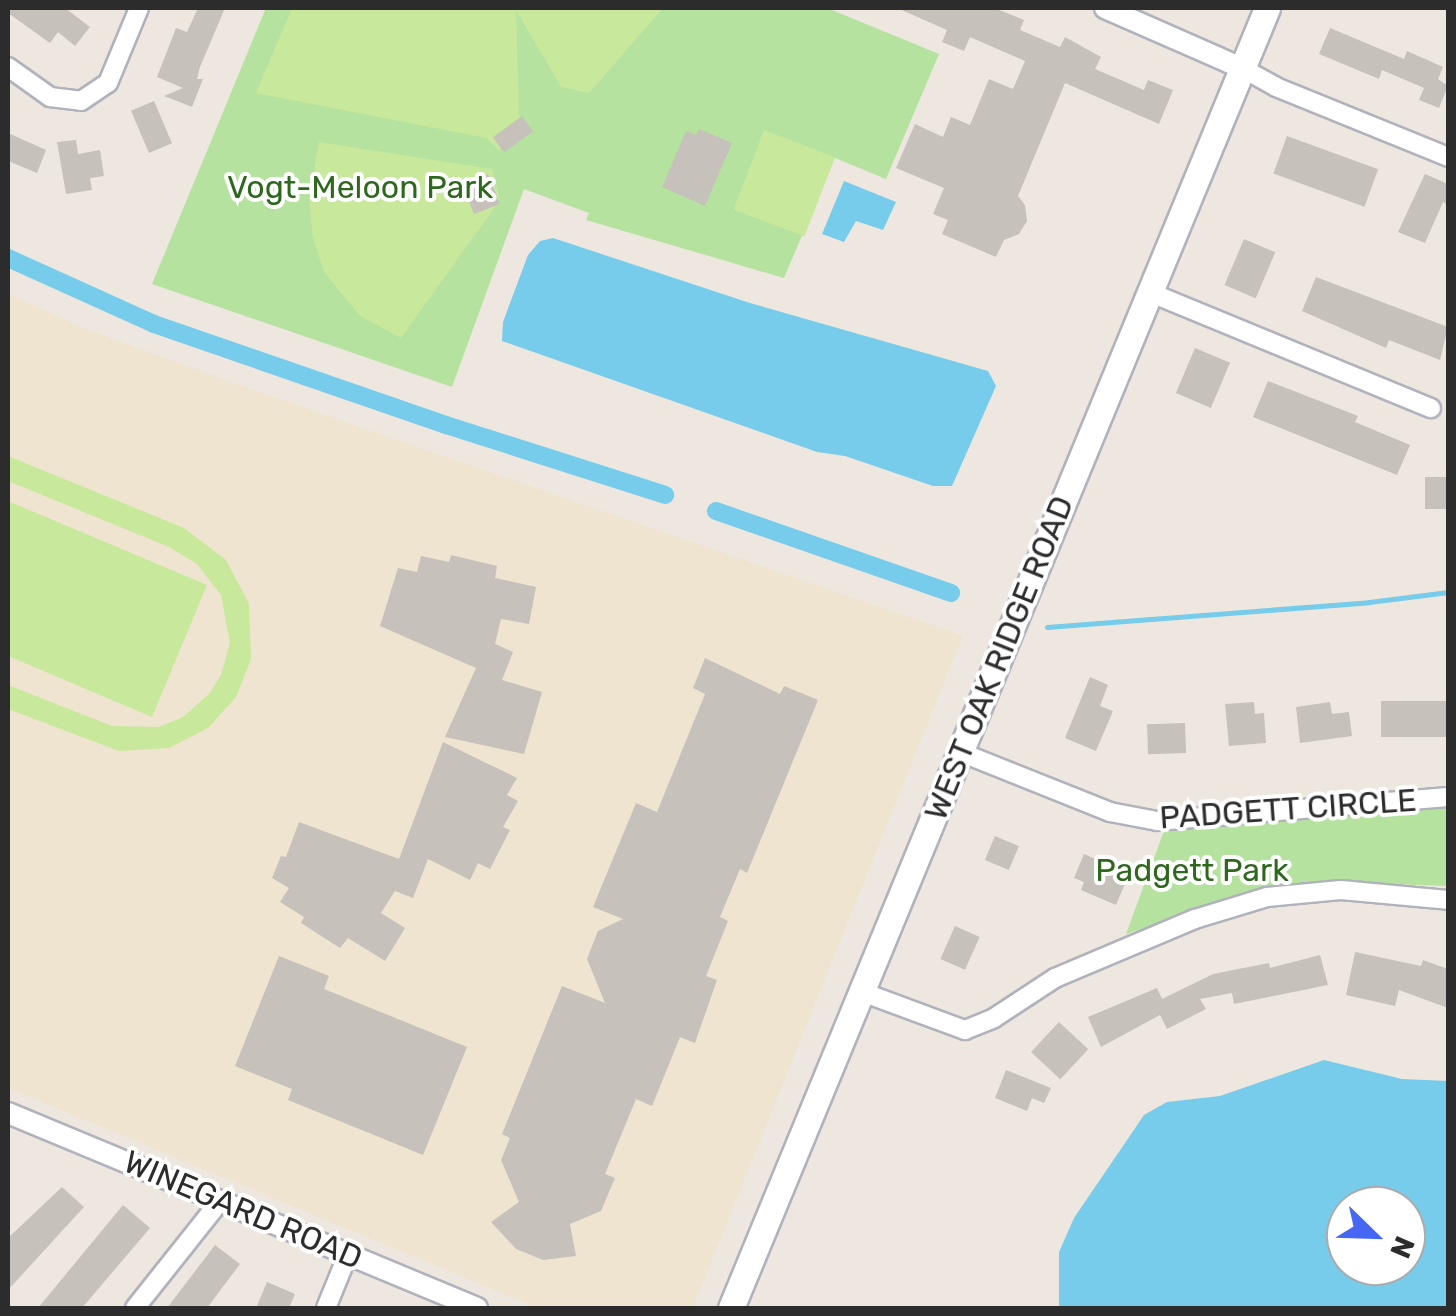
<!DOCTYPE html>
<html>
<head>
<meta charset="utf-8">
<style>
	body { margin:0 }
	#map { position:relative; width:1456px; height:1316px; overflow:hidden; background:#ede7e0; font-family:Rubik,sans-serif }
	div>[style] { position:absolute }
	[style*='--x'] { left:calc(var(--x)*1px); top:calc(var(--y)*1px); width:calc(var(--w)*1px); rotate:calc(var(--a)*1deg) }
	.education>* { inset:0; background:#eee4d0 }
	.green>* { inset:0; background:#b5e29e }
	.pitch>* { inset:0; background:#c8e89b; transform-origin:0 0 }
	.water>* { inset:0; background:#77cceb }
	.stream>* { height:5px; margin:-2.5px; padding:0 2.5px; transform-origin:2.5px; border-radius:2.5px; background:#77cceb }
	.canal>* { height:18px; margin:-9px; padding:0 9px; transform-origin:9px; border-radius:9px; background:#77cceb }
	.building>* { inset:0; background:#c6c1bb; transform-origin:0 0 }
	.roads { filter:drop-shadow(2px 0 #b0b2bc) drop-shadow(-2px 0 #b0b2bc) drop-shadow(0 2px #b0b2bc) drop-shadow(0 -2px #b0b2bc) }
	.minor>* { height:18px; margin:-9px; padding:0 9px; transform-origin:9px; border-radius:9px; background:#fff }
	.tertiary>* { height:20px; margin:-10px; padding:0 10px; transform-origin:10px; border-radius:10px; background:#fff }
	.secondary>* { height:25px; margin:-12.5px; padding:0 12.5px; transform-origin:12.5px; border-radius:12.5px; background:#fff }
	span { translate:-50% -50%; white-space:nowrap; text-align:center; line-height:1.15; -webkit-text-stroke:8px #fff; paint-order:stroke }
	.park-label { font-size:32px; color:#2d681d }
	.street-label { font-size:32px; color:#2c2c2c }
	.frame { position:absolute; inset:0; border:10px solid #2c2c2c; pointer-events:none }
	.north { position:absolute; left:1326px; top:1186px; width:100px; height:100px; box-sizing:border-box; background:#fff; border:2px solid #ababab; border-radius:50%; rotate:113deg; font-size:28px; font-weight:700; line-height:40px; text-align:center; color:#2c2c2c }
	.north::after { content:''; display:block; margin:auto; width:35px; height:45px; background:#4667f4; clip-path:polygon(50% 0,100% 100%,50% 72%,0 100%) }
</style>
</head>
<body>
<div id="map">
	<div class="education">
		<div style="clip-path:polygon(8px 294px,86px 329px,253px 390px,963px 636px,693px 1308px,538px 1308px,8px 1088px)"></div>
	</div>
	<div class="green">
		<div style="clip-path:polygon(266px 8px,827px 8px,939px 54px,886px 179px,835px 158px,784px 278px,586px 220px,589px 213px,524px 189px,452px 387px,152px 284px)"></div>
		<div style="clip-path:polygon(1448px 808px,1448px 886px,1334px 882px,1189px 914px,1126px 934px,1164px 831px)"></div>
	</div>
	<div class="pitch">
		<div style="clip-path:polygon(292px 8px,663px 8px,589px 93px,561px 87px,516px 10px,519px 115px,533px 131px,499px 150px,486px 138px,256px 93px)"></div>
		<div style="left:764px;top:130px;width:76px;height:85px;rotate:21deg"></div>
		<div style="clip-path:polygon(319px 142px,492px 169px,500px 200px,401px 338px,360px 316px,324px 272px,313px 238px,309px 199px)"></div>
		<div style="clip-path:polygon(8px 456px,184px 528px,226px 560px,249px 604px,251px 659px,236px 697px,208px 728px,169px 748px,119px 751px,8px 709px,8px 685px,112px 726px,159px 727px,183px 717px,210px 693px,221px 675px,230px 643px,221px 595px,197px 564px,169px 547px,8px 481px)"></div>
		<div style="clip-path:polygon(8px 501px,207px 585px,152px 717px,8px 656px)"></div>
	</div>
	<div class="water">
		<div style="clip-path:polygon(844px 181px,896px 202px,883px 230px,856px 221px,844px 242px,822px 234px)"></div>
		<div style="clip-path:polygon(553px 238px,750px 303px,988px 371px,996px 386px,952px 486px,933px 486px,845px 456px,817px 452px,502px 341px,503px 322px,528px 255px,540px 241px)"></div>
		<div style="clip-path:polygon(evenodd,1324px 1060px,1402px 1079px,1448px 1081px,1448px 1308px,1059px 1308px,1059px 1252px,1074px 1218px,1144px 1115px,1167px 1102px,1220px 1096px,1324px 1060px,1346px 1206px,1406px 1206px,1406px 1266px,1346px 1266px,1346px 1206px)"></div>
	</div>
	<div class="stream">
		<div style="--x:1047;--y:627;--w:323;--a:-4.4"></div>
		<div style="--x:1369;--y:602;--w:80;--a:-7.2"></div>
	</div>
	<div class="canal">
		<div style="--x:8;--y:258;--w:160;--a:24.3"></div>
		<div style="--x:154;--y:324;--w:309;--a:19.1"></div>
		<div style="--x:446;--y:425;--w:230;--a:17.7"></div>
		<div style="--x:716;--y:511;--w:249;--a:19.2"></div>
	</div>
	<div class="building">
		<div style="clip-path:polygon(8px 8px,65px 8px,90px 27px,75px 46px,58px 32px,50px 43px,8px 13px)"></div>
		<div style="clip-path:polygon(198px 8px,225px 8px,200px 67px,197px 79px,203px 79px,192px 107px,164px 96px,183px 88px,157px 77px,176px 28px,187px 32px)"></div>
		<div style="clip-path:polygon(897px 8px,994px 8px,1024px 20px,1020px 30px,1060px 47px,1065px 37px,1101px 57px,1095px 69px,1144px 90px,1148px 80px,1173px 90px,1159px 124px,1065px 83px,1018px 196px,1025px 205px,1027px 221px,1019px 234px,1004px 240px,996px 257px,942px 234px,948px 220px,933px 214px,944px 188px,896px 168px,915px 124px,943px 137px,951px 117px,970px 125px,989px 79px,1013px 89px,1025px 61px,970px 37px,964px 51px,942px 42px,947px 30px)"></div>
		<div style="clip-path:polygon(1330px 28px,1404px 59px,1407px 51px,1443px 67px,1438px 79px,1448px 86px,1439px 108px,1419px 100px,1424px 88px,1382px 70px,1379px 79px,1319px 54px)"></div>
		<div style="left:154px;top:101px;width:46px;height:25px;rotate:67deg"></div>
		<div style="left:522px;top:116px;width:19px;height:36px;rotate:54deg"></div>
		<div style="clip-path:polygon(699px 129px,732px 143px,705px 206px,662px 187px,686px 131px,696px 135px)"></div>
		<div style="clip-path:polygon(8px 133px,46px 150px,37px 173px,8px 161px)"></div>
		<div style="left:1287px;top:136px;width:97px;height:40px;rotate:20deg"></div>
		<div style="clip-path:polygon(76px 140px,78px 154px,100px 150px,104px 176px,90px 178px,92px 190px,66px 194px,57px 142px)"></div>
		<div style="left:488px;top:174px;width:32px;height:28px;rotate:68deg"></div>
		<div style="clip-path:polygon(1425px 174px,1448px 184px,1448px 205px,1443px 202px,1425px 243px,1398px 232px)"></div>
		<div style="left:1244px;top:239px;width:34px;height:50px;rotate:23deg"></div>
		<div style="clip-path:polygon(1316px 277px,1448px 327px,1440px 360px,1389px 340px,1386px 348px,1302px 311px)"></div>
		<div style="left:1195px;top:348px;width:38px;height:49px;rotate:23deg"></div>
		<div style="clip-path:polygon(1268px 381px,1358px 416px,1355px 422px,1410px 445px,1397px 475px,1253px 417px)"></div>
		<div style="left:1448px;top:477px;width:32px;height:23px;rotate:90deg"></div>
		<div style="clip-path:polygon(451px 555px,497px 566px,495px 578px,536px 587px,529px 624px,501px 619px,495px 644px,513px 652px,502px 680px,542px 692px,524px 754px,445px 737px,476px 668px,380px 626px,398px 568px,417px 572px,421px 556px,449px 562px)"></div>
		<div style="clip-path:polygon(705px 658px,780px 694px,784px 686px,818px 700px,747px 873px,740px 869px,720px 917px,728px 921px,706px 976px,717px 980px,695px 1043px,680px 1037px,652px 1106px,636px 1099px,605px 1174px,615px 1178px,601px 1211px,570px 1224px,576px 1256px,543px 1260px,516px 1249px,491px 1222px,519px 1202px,501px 1160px,510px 1138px,502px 1134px,562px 986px,605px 1003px,587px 959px,598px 931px,623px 919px,593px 907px,636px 803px,657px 812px,705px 694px,693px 688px)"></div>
		<div style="clip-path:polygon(1090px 677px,1108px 685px,1100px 706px,1113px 711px,1096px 751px,1065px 738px)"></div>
		<div style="left:1448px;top:701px;width:36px;height:67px;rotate:90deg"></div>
		<div style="clip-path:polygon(1254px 702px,1255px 714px,1264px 713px,1266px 743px,1229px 746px,1225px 704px)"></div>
		<div style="clip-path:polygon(1330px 702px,1332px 714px,1349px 712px,1352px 736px,1300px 743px,1296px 707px)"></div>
		<div style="left:1185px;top:723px;width:30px;height:38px;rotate:88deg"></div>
		<div style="clip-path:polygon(443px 742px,517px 778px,507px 795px,518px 801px,503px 827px,510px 830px,490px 869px,478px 863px,470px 880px,428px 859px,413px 898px,395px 891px,381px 913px,405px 928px,385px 961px,348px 938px,340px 948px,301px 923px,304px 917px,280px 902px,289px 888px,272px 878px,281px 856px,286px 857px,299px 822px,399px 859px)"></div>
		<div style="left:995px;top:836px;width:26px;height:26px;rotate:23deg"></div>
		<div style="clip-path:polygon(1084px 854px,1129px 874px,1116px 905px,1081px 890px,1084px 882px,1074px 878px)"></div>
		<div style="left:955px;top:926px;width:27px;height:36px;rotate:24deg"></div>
		<div style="clip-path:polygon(1355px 952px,1421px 966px,1423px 960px,1448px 969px,1448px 1008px,1399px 990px,1395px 1006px,1346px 995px)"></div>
		<div style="clip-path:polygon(1320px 955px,1328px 985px,1234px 1004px,1232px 993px,1200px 999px,1206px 1009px,1167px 1029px,1160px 1015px,1101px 1047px,1088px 1017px,1157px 988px,1162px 999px,1213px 974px,1269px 963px,1270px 968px)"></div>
		<div style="clip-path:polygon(279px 956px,329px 976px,324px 989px,467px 1047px,423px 1155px,288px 1100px,292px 1089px,235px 1066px)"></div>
		<div style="left:1059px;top:1022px;width:40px;height:41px;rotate:43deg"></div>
		<div style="clip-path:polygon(1006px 1070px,1051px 1088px,1044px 1103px,1032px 1098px,1027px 1111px,995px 1098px)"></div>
		<div style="clip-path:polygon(62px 1187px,84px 1207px,8px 1290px,8px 1238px)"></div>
		<div style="clip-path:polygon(123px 1205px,150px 1228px,82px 1308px,38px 1308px)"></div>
		<div style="clip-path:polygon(215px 1245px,240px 1264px,207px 1308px,167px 1308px)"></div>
		<div style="clip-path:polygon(267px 1282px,295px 1294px,289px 1308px,256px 1308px)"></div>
	</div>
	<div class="roads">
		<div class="minor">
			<div style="--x:8;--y:67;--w:52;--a:35.5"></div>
			<div style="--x:50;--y:97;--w:31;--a:7"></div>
			<div style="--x:81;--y:101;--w:32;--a:-34"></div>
			<div style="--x:108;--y:83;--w:81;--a:-67.5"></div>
			<div style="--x:1242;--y:68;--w:39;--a:29"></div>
			<div style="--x:1276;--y:87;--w:186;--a:22.1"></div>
			<div style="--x:1149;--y:292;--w:305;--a:22.4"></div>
			<div style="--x:960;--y:752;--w:162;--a:21.8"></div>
			<div style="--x:1110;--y:812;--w:48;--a:10.8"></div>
			<div style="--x:1157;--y:821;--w:292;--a:-4.7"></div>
			<div style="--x:862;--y:992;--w:110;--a:20.3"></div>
			<div style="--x:965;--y:1030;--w:31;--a:-22"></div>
			<div style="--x:994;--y:1018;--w:73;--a:-33.3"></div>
			<div style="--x:1055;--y:978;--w:152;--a:-22.9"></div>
			<div style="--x:1195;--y:919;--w:75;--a:-17"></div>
			<div style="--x:1267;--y:897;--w:74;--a:-5.4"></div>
			<div style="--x:1341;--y:890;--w:107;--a:5.3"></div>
			<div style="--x:135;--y:1308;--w:137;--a:-51.5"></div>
			<div style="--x:326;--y:1308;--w:58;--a:-67.8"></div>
		</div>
		<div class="tertiary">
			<div style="--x:1105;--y:8;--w:150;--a:23.7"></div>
			<div style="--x:8;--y:1113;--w:508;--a:22.58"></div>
		</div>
		<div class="secondary">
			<div style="--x:731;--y:1308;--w:1406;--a:-67.59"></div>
		</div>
	</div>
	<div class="park-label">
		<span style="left:360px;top:187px">Vogt-Meloon Park</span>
		<span style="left:1192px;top:870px">Padgett Park</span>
	</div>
	<div class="street-label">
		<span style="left:999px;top:658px;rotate:-68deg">WEST OAK RIDGE ROAD</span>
		<span style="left:1288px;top:809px;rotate:-4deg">PADGETT CIRCLE</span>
		<span style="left:243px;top:1210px;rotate:23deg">WINEGARD ROAD</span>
	</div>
	<div class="frame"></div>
	<div class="north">N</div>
</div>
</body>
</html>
